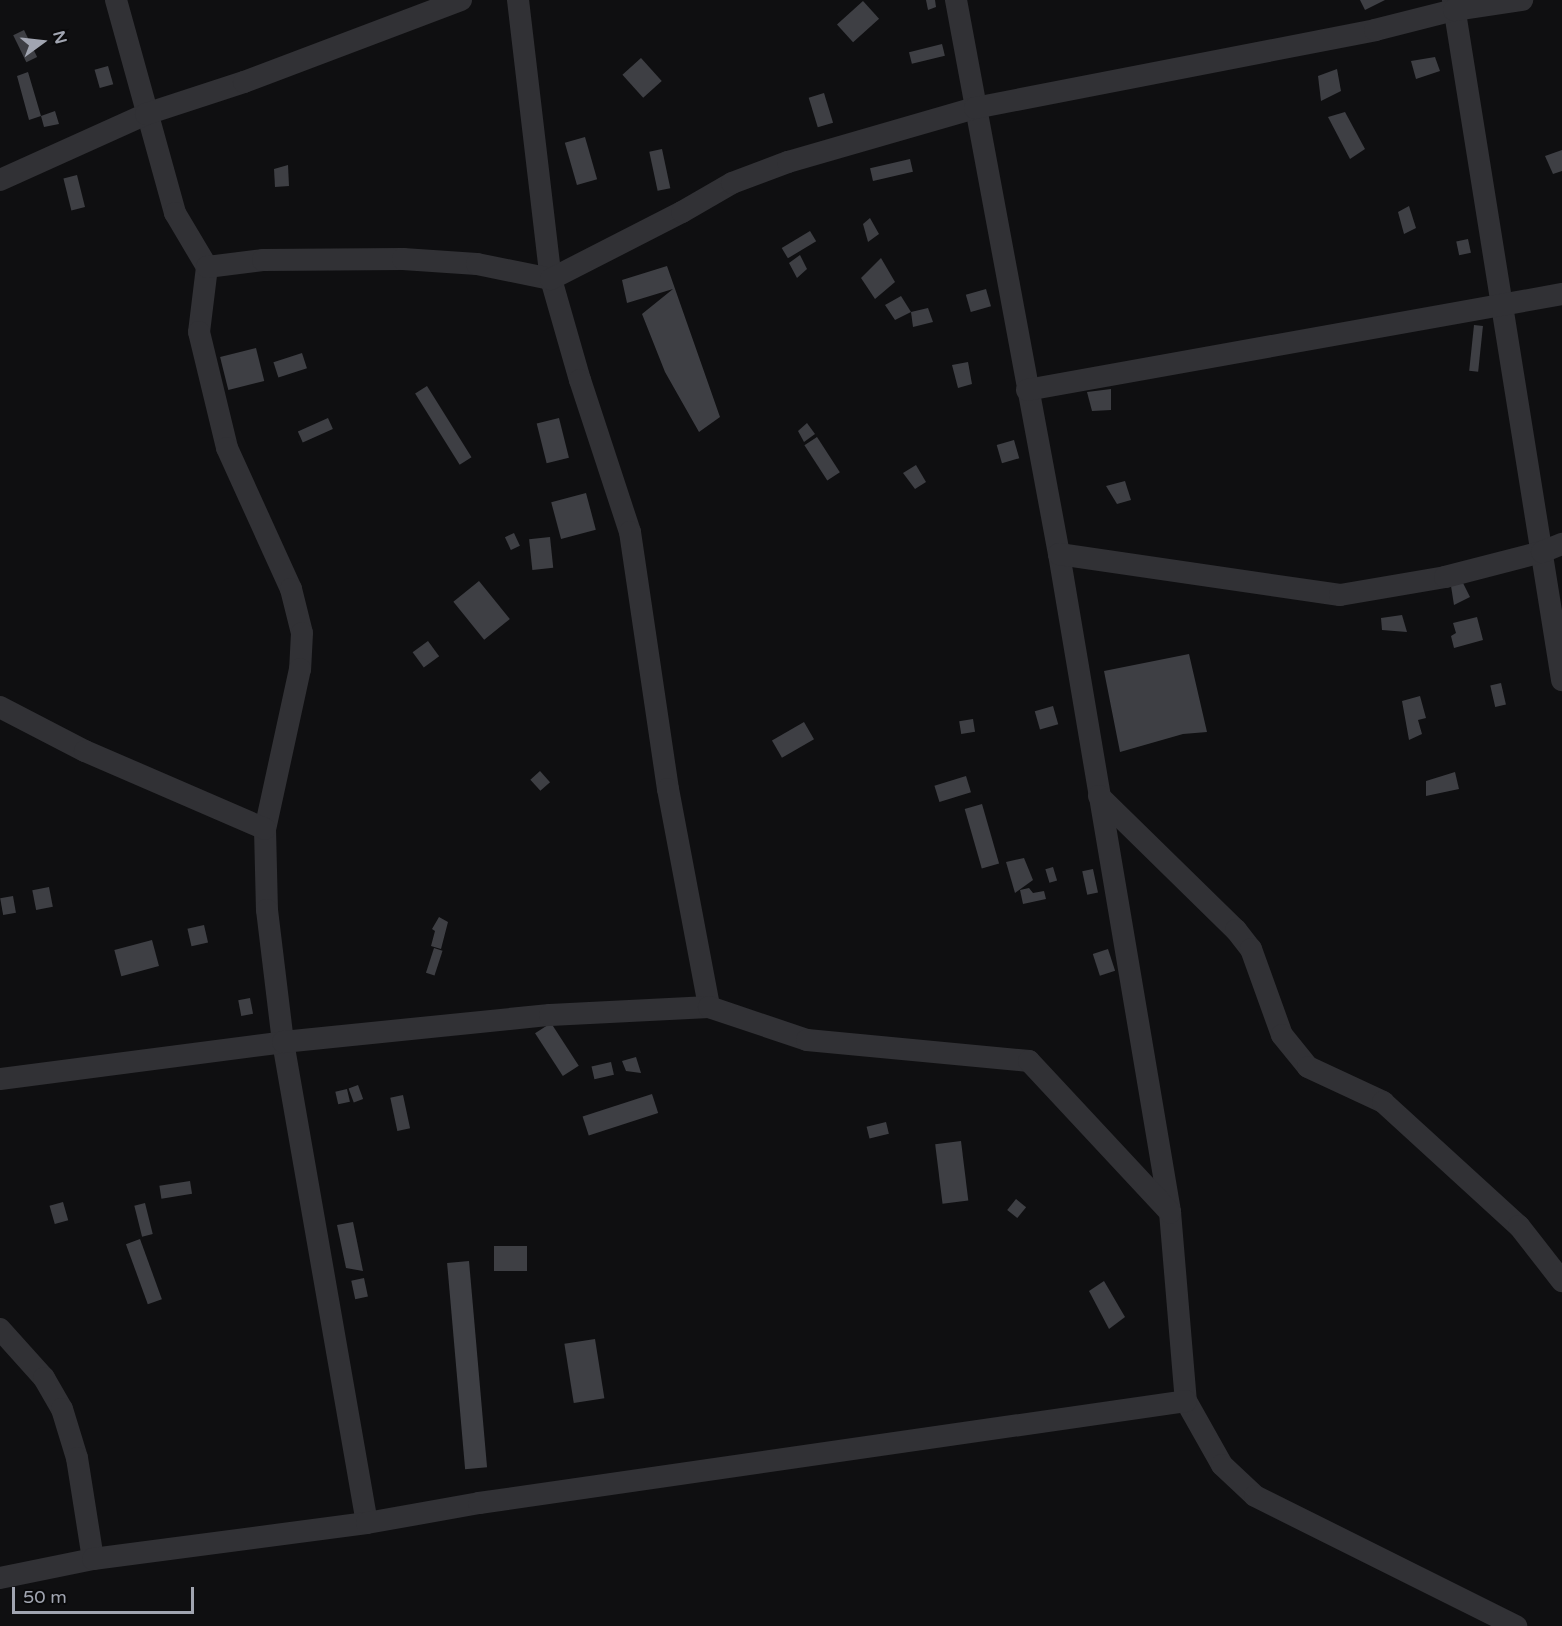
<!DOCTYPE html>
<html>
<head>
<meta charset="utf-8">
<style>
	body { margin:0 }
	#map { position:relative; width:1562px; height:1626px; overflow:hidden; background:#0f0f11; font-family:"Varela Round",sans-serif }
	div>[style] { position:absolute }
	[style*='--x'] { left:calc(var(--x)*1px); top:calc(var(--y)*1px); width:calc(var(--w)*1px); rotate:calc(var(--a)*1deg) }
	.building>* { inset:0; background:#3e3f44; transform-origin:0 0 }
	.street>* { height:22px; margin:-11px; padding:0 11px; transform-origin:11px; border-radius:11px; background:#313135 }
	span { translate:-50% -50%; white-space:nowrap; text-align:center; line-height:1.15; -webkit-text-stroke:4.5px #0a0a0b; paint-order:stroke }
	.north { position:absolute; left:12px; top:12px; width:60px; height:60px; -webkit-text-stroke:4px #0a0a0b; paint-order:stroke; rotate:75deg; font-size:16px; font-weight:700; line-height:24px; text-align:center; color:#a1a5b1 }
	.north::after { content:''; display:block; margin:auto; width:21px; height:27px; background:#a1a5b1; clip-path:polygon(50% 0,100% 100%,50% 72%,0 100%) }
	.scale { position:absolute; left:12px; top:1587px; width:182px; height:27px; box-sizing:border-box; border:3px solid #a1a5b1; border-top:0; padding-left:8px; font-size:18px; line-height:21px; white-space:nowrap; color:#a1a5b1; -webkit-text-stroke:4px #0a0a0b; paint-order:stroke }
</style>
</head>
<body>
<div id="map">
	<div class="building">
		<div style="clip-path:polygon(926px 0,935px 0,936px 7px,928px 10px)"></div>
		<div style="clip-path:polygon(1360px 0,1385px 0,1365px 10px)"></div>
		<div style="left:863px;top:1px;width:24px;height:35px;rotate:48deg"></div>
		<div style="left:24px;top:30px;width:30px;height:12px;rotate:64deg"></div>
		<div style="left:942px;top:44px;width:12px;height:34px;rotate:76deg"></div>
		<div style="clip-path:polygon(1435px 57px,1440px 71px,1416px 79px,1411px 61px)"></div>
		<div style="left:641px;top:58px;width:31px;height:25px;rotate:48deg"></div>
		<div style="left:108px;top:66px;width:19px;height:14px;rotate:74deg"></div>
		<div style="clip-path:polygon(1337px 69px,1341px 91px,1321px 101px,1318px 76px)"></div>
		<div style="clip-path:polygon(28px 72px,41px 116px,55px 111px,59px 124px,44px 127px,41px 116px,29px 120px,17px 76px)"></div>
		<div style="left:824px;top:93px;width:31px;height:16px;rotate:73deg"></div>
		<div style="clip-path:polygon(1345px 112px,1365px 149px,1350px 159px,1328px 117px)"></div>
		<div style="left:585px;top:137px;width:44px;height:21px;rotate:74deg"></div>
		<div style="left:662px;top:149px;width:40px;height:13px;rotate:78deg"></div>
		<div style="clip-path:polygon(1562px 150px,1562px 171px,1553px 174px,1545px 156px)"></div>
		<div style="left:910px;top:159px;width:13px;height:41px;rotate:77deg"></div>
		<div style="clip-path:polygon(288px 165px,289px 186px,275px 187px,274px 169px)"></div>
		<div style="left:77px;top:175px;width:33px;height:14px;rotate:76deg"></div>
		<div style="clip-path:polygon(1409px 206px,1416px 228px,1404px 234px,1398px 212px)"></div>
		<div style="clip-path:polygon(870px 218px,879px 234px,868px 242px,863px 224px)"></div>
		<div style="left:810px;top:231px;width:12px;height:33px;rotate:59deg"></div>
		<div style="left:1468px;top:239px;width:14px;height:12px;rotate:78deg"></div>
		<div style="clip-path:polygon(800px 255px,807px 269px,797px 278px,789px 263px)"></div>
		<div style="clip-path:polygon(881px 258px,895px 282px,875px 299px,861px 278px)"></div>
		<div style="clip-path:polygon(667px 266px,720px 417px,699px 432px,665px 372px,642px 314px,673px 289px,627px 303px,622px 280px)"></div>
		<div style="left:986px;top:289px;width:18px;height:21px;rotate:74deg"></div>
		<div style="clip-path:polygon(901px 296px,911px 312px,895px 320px,885px 305px)"></div>
		<div style="clip-path:polygon(928px 308px,933px 322px,913px 327px,911px 312px)"></div>
		<div style="left:1474px;top:325px;width:9px;height:46px;rotate:6deg"></div>
		<div style="left:256px;top:348px;width:34px;height:37px;rotate:76deg"></div>
		<div style="left:302px;top:353px;width:16px;height:30px;rotate:72deg"></div>
		<div style="clip-path:polygon(968px 362px,972px 384px,958px 388px,952px 365px)"></div>
		<div style="left:427px;top:386px;width:84px;height:14px;rotate:58deg"></div>
		<div style="clip-path:polygon(1111px 389px,1111px 410px,1092px 411px,1087px 392px)"></div>
		<div style="left:328px;top:418px;width:12px;height:33px;rotate:66deg"></div>
		<div style="left:559px;top:418px;width:41px;height:23px;rotate:76deg"></div>
		<div style="clip-path:polygon(807px 423px,815px 434px,804px 442px,798px 431px)"></div>
		<div style="left:817px;top:437px;width:42px;height:15px;rotate:57deg"></div>
		<div style="left:1014px;top:440px;width:19px;height:18px;rotate:74deg"></div>
		<div style="clip-path:polygon(916px 465px,926px 482px,915px 489px,903px 473px)"></div>
		<div style="clip-path:polygon(1125px 481px,1131px 500px,1117px 504px,1106px 486px)"></div>
		<div style="left:586px;top:493px;width:38px;height:36px;rotate:75deg"></div>
		<div style="left:514px;top:533px;width:14px;height:10px;rotate:65deg"></div>
		<div style="left:550px;top:537px;width:31px;height:21px;rotate:84deg"></div>
		<div style="left:479px;top:581px;width:49px;height:33px;rotate:51deg"></div>
		<div style="clip-path:polygon(1463px 583px,1470px 597px,1454px 605px,1451px 586px)"></div>
		<div style="clip-path:polygon(1402px 615px,1407px 632px,1382px 630px,1381px 618px)"></div>
		<div style="clip-path:polygon(1477px 617px,1483px 640px,1454px 648px,1451px 636px,1456px 633px,1453px 623px)"></div>
		<div style="left:428px;top:641px;width:19px;height:19px;rotate:54deg"></div>
		<div style="clip-path:polygon(1189px 654px,1207px 732px,1183px 734px,1120px 752px,1104px 671px)"></div>
		<div style="left:1501px;top:683px;width:22px;height:11px;rotate:77deg"></div>
		<div style="clip-path:polygon(1420px 696px,1426px 718px,1418px 720px,1422px 734px,1409px 740px,1402px 701px)"></div>
		<div style="left:1053px;top:706px;width:19px;height:19px;rotate:74deg"></div>
		<div style="left:973px;top:719px;width:13px;height:14px;rotate:81deg"></div>
		<div style="left:804px;top:722px;width:20px;height:37px;rotate:60deg"></div>
		<div style="left:540px;top:771px;width:15px;height:13px;rotate:48deg"></div>
		<div style="clip-path:polygon(1455px 772px,1459px 789px,1426px 796px,1426px 781px)"></div>
		<div style="left:966px;top:776px;width:17px;height:33px;rotate:73deg"></div>
		<div style="left:982px;top:804px;width:62px;height:18px;rotate:74deg"></div>
		<div style="clip-path:polygon(1024px 858px,1033px 880px,1015px 893px,1006px 862px)"></div>
		<div style="left:1053px;top:867px;width:14px;height:8px;rotate:73deg"></div>
		<div style="left:1093px;top:869px;width:24px;height:11px;rotate:78deg"></div>
		<div style="left:49px;top:887px;width:20px;height:17px;rotate:79deg"></div>
		<div style="clip-path:polygon(1029px 888px,1033px 893px,1044px 891px,1046px 899px,1023px 904px,1020px 890px)"></div>
		<div style="left:13px;top:896px;width:17px;height:13px;rotate:80deg"></div>
		<div style="clip-path:polygon(439px 917px,448px 922px,441px 949px,431px 946px,435px 931px,432px 929px)"></div>
		<div style="left:204px;top:925px;width:18px;height:17px;rotate:77deg"></div>
		<div style="left:152px;top:940px;width:27px;height:39px;rotate:75deg"></div>
		<div style="left:434px;top:948px;width:9px;height:26px;rotate:18deg"></div>
		<div style="left:1108px;top:949px;width:23px;height:16px;rotate:72deg"></div>
		<div style="left:250px;top:998px;width:16px;height:12px;rotate:79deg"></div>
		<div style="left:551px;top:1023px;width:51px;height:19px;rotate:57deg"></div>
		<div style="clip-path:polygon(636px 1057px,641px 1073px,626px 1071px,622px 1061px)"></div>
		<div style="left:611px;top:1062px;width:13px;height:20px;rotate:77deg"></div>
		<div style="left:358px;top:1085px;width:15px;height:10px;rotate:70deg"></div>
		<div style="left:347px;top:1089px;width:13px;height:12px;rotate:77deg"></div>
		<div style="left:652px;top:1094px;width:20px;height:73px;rotate:72deg"></div>
		<div style="left:403px;top:1095px;width:34px;height:13px;rotate:78deg"></div>
		<div style="left:886px;top:1122px;width:12px;height:20px;rotate:76deg"></div>
		<div style="left:961px;top:1141px;width:60px;height:26px;rotate:83deg"></div>
		<div style="left:190px;top:1181px;width:13px;height:31px;rotate:81deg"></div>
		<div style="left:1016px;top:1199px;width:13px;height:14px;rotate:39deg"></div>
		<div style="left:63px;top:1202px;width:19px;height:14px;rotate:74deg"></div>
		<div style="left:145px;top:1203px;width:32px;height:11px;rotate:76deg"></div>
		<div style="clip-path:polygon(353px 1222px,363px 1271px,346px 1268px,337px 1225px)"></div>
		<div style="left:140px;top:1239px;width:64px;height:15px;rotate:70deg"></div>
		<div style="left:527px;top:1246px;width:25px;height:33px;rotate:90deg"></div>
		<div style="left:469px;top:1261px;width:207px;height:22px;rotate:85deg"></div>
		<div style="left:364px;top:1278px;width:19px;height:13px;rotate:78deg"></div>
		<div style="clip-path:polygon(1104px 1281px,1125px 1317px,1109px 1329px,1089px 1291px)"></div>
		<div style="left:595px;top:1339px;width:60px;height:31px;rotate:81deg"></div>
	</div>
	<div class="street">
		<div style="--x:116;--y:0;--w:221;--a:74.5"></div>
		<div style="--x:175;--y:213;--w:63;--a:59.3"></div>
		<div style="--x:207;--y:267;--w:65;--a:97"></div>
		<div style="--x:199;--y:332;--w:119;--a:76.4"></div>
		<div style="--x:227;--y:448;--w:155;--a:65.6"></div>
		<div style="--x:291;--y:589;--w:45;--a:76"></div>
		<div style="--x:302;--y:633;--w:36;--a:93"></div>
		<div style="--x:300;--y:669;--w:164;--a:102.3"></div>
		<div style="--x:265;--y:829;--w:81;--a:88.6"></div>
		<div style="--x:267;--y:910;--w:133;--a:83.1"></div>
		<div style="--x:283;--y:1042;--w:488;--a:80.1"></div>
		<div style="--x:518;--y:0;--w:281;--a:83.3"></div>
		<div style="--x:551;--y:279;--w:105;--a:74"></div>
		<div style="--x:580;--y:380;--w:160;--a:71.8"></div>
		<div style="--x:630;--y:532;--w:260;--a:81.6"></div>
		<div style="--x:668;--y:789;--w:222;--a:79.3"></div>
		<div style="--x:956;--y:0;--w:563;--a:79.47"></div>
		<div style="--x:1059;--y:554;--w:667;--a:80.42"></div>
		<div style="--x:1170;--y:1212;--w:190;--a:85.2"></div>
		<div style="--x:1186;--y:1401;--w:73;--a:60.6"></div>
		<div style="--x:1222;--y:1465;--w:45;--a:43.2"></div>
		<div style="--x:1255;--y:1496;--w:292;--a:26.5"></div>
		<div style="--x:1453;--y:0;--w:689;--a:80.89"></div>
		<div style="--x:0;--y:180;--w:160;--a:-24.3"></div>
		<div style="--x:146;--y:114;--w:103;--a:-18.1"></div>
		<div style="--x:244;--y:82;--w:232;--a:-20.7"></div>
		<div style="--x:207;--y:267;--w:56;--a:-7.1"></div>
		<div style="--x:263;--y:260;--w:140;--a:-0.4"></div>
		<div style="--x:403;--y:259;--w:74;--a:3.9"></div>
		<div style="--x:477;--y:264;--w:76;--a:11.5"></div>
		<div style="--x:551;--y:279;--w:147;--a:-27.1"></div>
		<div style="--x:682;--y:212;--w:58;--a:-30.1"></div>
		<div style="--x:732;--y:183;--w:60;--a:-20.6"></div>
		<div style="--x:788;--y:162;--w:195;--a:-16.1"></div>
		<div style="--x:975;--y:108;--w:408;--a:-11"></div>
		<div style="--x:1375;--y:30;--w:81;--a:-14.2"></div>
		<div style="--x:1454;--y:10;--w:69;--a:-8.4"></div>
		<div style="--x:1027;--y:390;--w:544;--a:-10.17"></div>
		<div style="--x:1059;--y:554;--w:284;--a:8.3"></div>
		<div style="--x:1340;--y:595;--w:107;--a:-9.7"></div>
		<div style="--x:1445;--y:577;--w:100;--a:-14.5"></div>
		<div style="--x:1542;--y:552;--w:22;--a:-22"></div>
		<div style="--x:0;--y:707;--w:96;--a:27.4"></div>
		<div style="--x:85;--y:751;--w:196;--a:23.4"></div>
		<div style="--x:1099;--y:796;--w:192;--a:44.4"></div>
		<div style="--x:1236;--y:930;--w:24;--a:52"></div>
		<div style="--x:1251;--y:949;--w:91;--a:70.2"></div>
		<div style="--x:1282;--y:1035;--w:41;--a:50.9"></div>
		<div style="--x:1308;--y:1067;--w:83;--a:25"></div>
		<div style="--x:1383;--y:1102;--w:184;--a:42.4"></div>
		<div style="--x:1519;--y:1226;--w:70;--a:52"></div>
		<div style="--x:0;--y:1079;--w:285;--a:-7.4"></div>
		<div style="--x:283;--y:1042;--w:268;--a:-5.8"></div>
		<div style="--x:550;--y:1015;--w:159;--a:-2.9"></div>
		<div style="--x:709;--y:1007;--w:103;--a:18.6"></div>
		<div style="--x:807;--y:1040;--w:223;--a:5.4"></div>
		<div style="--x:1029;--y:1061;--w:207;--a:47"></div>
		<div style="--x:0;--y:1329;--w:66;--a:48.1"></div>
		<div style="--x:44;--y:1378;--w:36;--a:60"></div>
		<div style="--x:62;--y:1409;--w:51;--a:73"></div>
		<div style="--x:77;--y:1458;--w:102;--a:81"></div>
		<div style="--x:0;--y:1578;--w:95;--a:-11.5"></div>
		<div style="--x:93;--y:1559;--w:276;--a:-7.5"></div>
		<div style="--x:367;--y:1523;--w:114;--a:-10.1"></div>
		<div style="--x:479;--y:1503;--w:714;--a:-8.21"></div>
	</div>
	<div class="north">N</div>
	<div class="scale">50 m</div>
</div>
</body>
</html>
